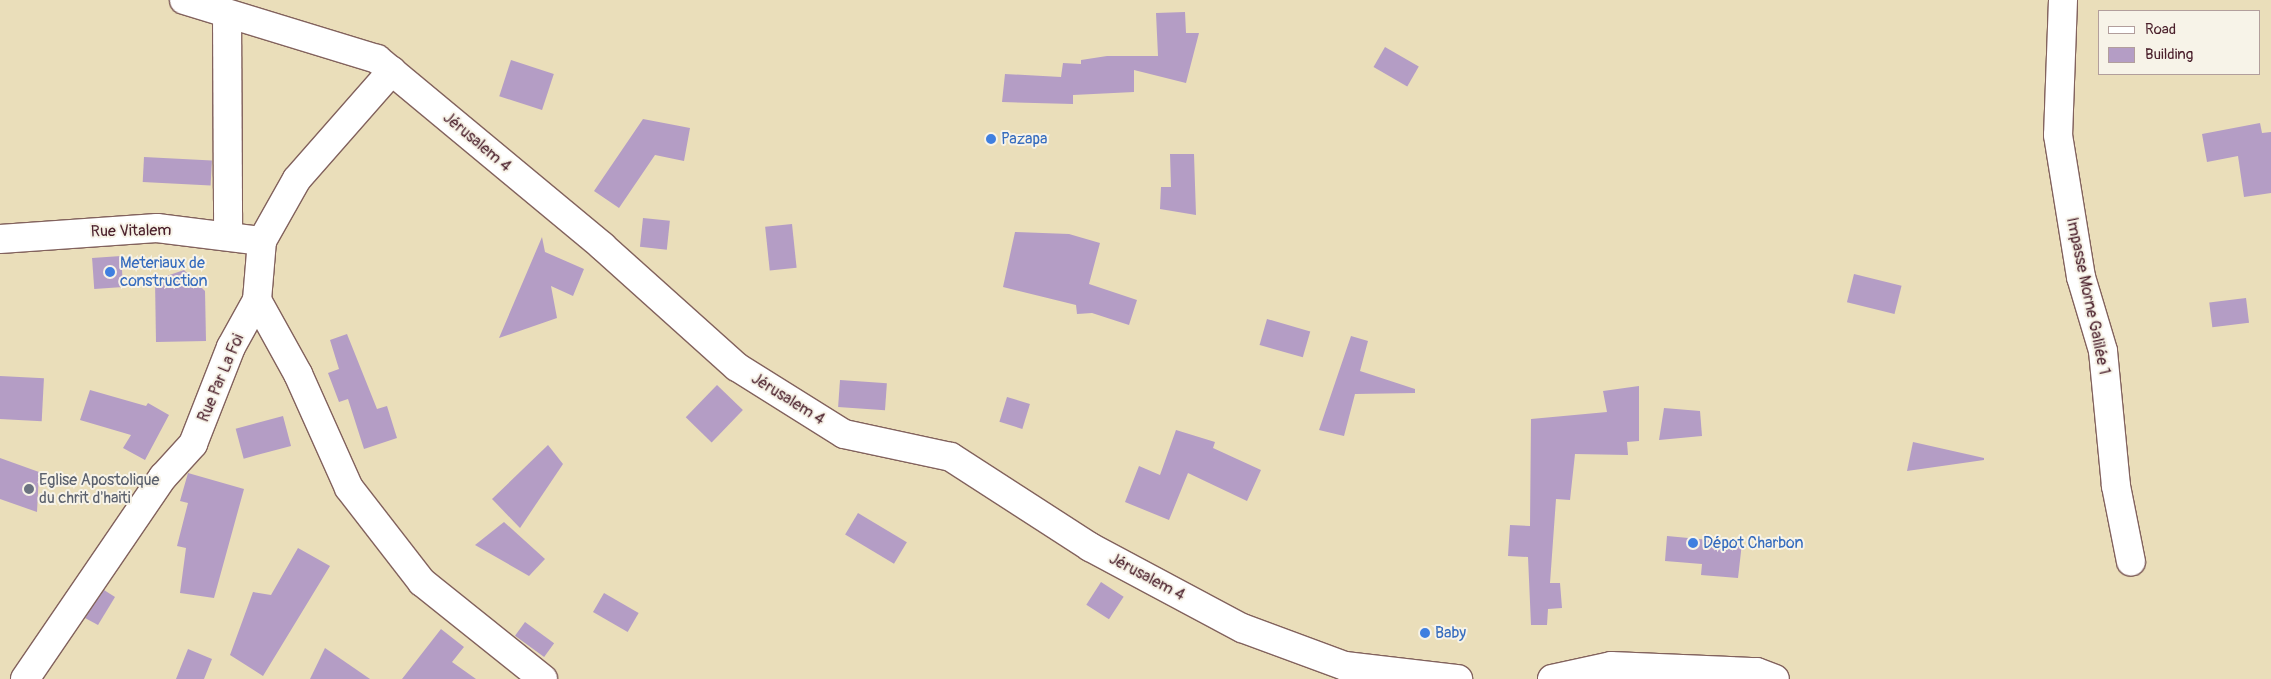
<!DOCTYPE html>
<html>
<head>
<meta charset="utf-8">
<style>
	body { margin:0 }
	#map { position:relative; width:2271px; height:679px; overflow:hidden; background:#eadeba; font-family:Pangolin,sans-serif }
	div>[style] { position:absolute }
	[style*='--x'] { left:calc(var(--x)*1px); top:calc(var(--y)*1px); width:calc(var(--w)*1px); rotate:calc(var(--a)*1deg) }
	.building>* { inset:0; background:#b49dc5; transform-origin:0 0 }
	.roads { filter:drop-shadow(1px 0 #82625d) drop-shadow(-1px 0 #82625d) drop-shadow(0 1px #82625d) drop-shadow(0 -1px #82625d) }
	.minor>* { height:28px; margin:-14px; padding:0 14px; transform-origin:14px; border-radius:14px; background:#fff }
	.dots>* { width:14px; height:14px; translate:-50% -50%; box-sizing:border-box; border:2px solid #f7f3e8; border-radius:50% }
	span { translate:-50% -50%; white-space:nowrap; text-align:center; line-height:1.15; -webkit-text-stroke:4px #f7f3e8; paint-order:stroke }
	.shop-label { font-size:16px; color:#366cbe }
	.left { translate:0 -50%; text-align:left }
	.street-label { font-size:16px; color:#4a1f2b }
	.worship-label { font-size:16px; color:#5b616d }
	.legend { position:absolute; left:2098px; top:10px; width:162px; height:65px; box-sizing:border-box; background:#f7f3e8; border:1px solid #b29e9c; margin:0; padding:6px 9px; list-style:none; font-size:15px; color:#4a1f2b }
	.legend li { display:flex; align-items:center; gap:10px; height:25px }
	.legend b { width:25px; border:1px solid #b29e9c }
</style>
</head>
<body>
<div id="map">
	<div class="building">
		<div style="clip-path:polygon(1185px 12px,1186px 33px,1199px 33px,1186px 83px,1134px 70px,1134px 92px,1073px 95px,1073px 104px,1002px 102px,1005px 74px,1061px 77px,1063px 63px,1081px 64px,1081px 60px,1107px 56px,1158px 56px,1156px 13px)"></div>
		<div style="left:1385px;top:47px;width:39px;height:23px;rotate:30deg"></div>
		<div style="left:511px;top:60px;width:45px;height:38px;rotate:18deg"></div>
		<div style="clip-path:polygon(643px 119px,690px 128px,684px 161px,655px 155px,619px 208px,594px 191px)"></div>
		<div style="clip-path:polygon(2260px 123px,2262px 133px,2271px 132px,2271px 193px,2244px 197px,2238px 156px,2207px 162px,2202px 134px)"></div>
		<div style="clip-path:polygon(1170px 154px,1194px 154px,1196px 215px,1160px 209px,1161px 187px,1171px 187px)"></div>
		<div style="left:144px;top:157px;width:68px;height:25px;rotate:3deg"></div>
		<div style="left:643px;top:218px;width:27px;height:29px;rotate:6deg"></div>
		<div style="left:792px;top:224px;width:44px;height:27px;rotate:84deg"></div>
		<div style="clip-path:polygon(1015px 232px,1069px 234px,1100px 243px,1089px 284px,1137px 300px,1129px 325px,1092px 313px,1077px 314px,1076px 305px,1003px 287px)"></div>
		<div style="clip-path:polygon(542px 237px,545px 252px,584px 269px,573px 296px,551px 286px,557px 318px,499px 338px)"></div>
		<div style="left:121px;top:256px;width:31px;height:29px;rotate:86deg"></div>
		<div style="clip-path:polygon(184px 270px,205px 291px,206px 341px,156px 342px,155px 280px)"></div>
		<div style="left:1854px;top:274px;width:49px;height:29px;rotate:14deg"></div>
		<div style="left:2246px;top:298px;width:25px;height:37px;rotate:83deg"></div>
		<div style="left:1267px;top:319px;width:45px;height:27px;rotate:16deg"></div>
		<div style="clip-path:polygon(347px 334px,377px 409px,387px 406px,397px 438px,364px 449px,348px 399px,339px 402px,328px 373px,339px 369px,330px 340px)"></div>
		<div style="clip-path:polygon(1351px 336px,1368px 341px,1360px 371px,1415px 389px,1415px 393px,1355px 394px,1344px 436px,1319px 430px)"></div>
		<div style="left:0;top:376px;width:44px;height:43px;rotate:3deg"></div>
		<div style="left:840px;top:380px;width:47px;height:27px;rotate:4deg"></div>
		<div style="left:717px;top:385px;width:36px;height:45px;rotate:44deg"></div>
		<div style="clip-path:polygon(1639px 386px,1639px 441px,1627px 442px,1628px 455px,1575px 454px,1570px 500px,1556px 499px,1550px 583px,1560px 583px,1562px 608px,1548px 609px,1547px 625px,1531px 625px,1528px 557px,1508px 556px,1510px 525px,1530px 526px,1531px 419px,1607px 412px,1603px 391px)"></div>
		<div style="clip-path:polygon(90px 390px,146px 406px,148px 403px,169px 415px,145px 460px,123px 448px,131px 435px,80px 420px)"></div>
		<div style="left:1007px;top:397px;width:24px;height:26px;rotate:17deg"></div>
		<div style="clip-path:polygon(1664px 408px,1700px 411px,1702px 436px,1659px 440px)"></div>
		<div style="left:283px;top:416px;width:31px;height:49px;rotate:75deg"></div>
		<div style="clip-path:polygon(1176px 430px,1215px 442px,1213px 448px,1261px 470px,1247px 501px,1188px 473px,1169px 520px,1125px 502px,1139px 466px,1160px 475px)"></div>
		<div style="clip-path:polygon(1913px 442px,1984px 458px,1984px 460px,1907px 471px)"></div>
		<div style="clip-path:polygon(548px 445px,563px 464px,520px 528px,492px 499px)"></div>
		<div style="clip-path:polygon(0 458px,39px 472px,37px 512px,0 499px)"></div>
		<div style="clip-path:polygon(188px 473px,244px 489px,214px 598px,180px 593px,186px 548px,177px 546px,188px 503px,180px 501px)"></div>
		<div style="left:858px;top:513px;width:57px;height:25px;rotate:31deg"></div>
		<div style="clip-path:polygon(504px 522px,545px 559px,529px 576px,475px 545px)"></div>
		<div style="clip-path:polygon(1667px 536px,1742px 543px,1738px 578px,1701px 575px,1702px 564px,1665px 561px)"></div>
		<div style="clip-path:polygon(298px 548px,330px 566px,263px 676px,230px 655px,253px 592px,271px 595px)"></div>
		<div style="left:1101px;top:582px;width:27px;height:27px;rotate:33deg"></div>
		<div style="clip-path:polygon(104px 590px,115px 597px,98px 625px,85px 618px)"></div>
		<div style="left:604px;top:593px;width:40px;height:22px;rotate:30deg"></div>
		<div style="left:525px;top:622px;width:36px;height:17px;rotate:36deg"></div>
		<div style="clip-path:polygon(441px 629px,464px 647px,452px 662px,476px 679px,402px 679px)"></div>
		<div style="clip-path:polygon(325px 648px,370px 679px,310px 679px)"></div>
		<div style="clip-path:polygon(188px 649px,212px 659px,204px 679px,176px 679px)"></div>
	</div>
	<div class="roads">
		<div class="minor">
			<div style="--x:184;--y:0;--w:202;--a:17"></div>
			<div style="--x:377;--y:59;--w:293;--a:39.7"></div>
			<div style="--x:602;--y:246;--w:181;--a:41.9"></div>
			<div style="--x:737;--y:367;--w:126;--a:32.1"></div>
			<div style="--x:844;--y:434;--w:109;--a:12.1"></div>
			<div style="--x:951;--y:457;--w:166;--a:32.9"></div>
			<div style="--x:1090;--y:547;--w:172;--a:28.1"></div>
			<div style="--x:1242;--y:628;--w:110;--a:20.3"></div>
			<div style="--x:1345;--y:666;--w:114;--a:6.6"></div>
			<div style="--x:2063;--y:0;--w:135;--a:92.1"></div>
			<div style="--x:2058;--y:135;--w:144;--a:80.8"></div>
			<div style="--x:2081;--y:277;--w:77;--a:73.4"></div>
			<div style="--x:2103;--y:351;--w:136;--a:84.5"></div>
			<div style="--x:2116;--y:486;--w:77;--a:78.8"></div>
			<div style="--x:227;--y:14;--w:221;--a:89.7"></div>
			<div style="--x:0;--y:239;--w:157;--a:-4"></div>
			<div style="--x:157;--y:228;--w:106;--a:7.1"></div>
			<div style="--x:257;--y:300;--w:85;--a:61"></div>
			<div style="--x:298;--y:374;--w:125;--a:65.9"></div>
			<div style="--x:349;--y:488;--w:119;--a:52.2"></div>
			<div style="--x:422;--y:582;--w:155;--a:38.7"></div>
			<div style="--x:25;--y:679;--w:245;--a:-55.7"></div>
			<div style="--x:163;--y:477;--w:45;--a:-47.7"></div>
			<div style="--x:193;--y:444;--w:104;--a:-68.6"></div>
			<div style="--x:231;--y:347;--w:54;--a:-61"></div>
			<div style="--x:257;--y:300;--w:59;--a:-85.2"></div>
			<div style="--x:262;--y:241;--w:71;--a:-60.6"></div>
			<div style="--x:297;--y:179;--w:144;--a:-48.7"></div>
			<div style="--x:1552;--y:679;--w:60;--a:-12.4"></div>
			<div style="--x:1611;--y:666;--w:146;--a:2.4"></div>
			<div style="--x:1757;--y:672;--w:19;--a:21"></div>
		</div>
	</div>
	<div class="dots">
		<div style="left:991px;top:139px;background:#3f7fe0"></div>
		<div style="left:110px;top:272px;background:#3f7fe0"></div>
		<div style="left:29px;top:489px;background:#6b7280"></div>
		<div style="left:1693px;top:543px;background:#3f7fe0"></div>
		<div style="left:1425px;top:633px;background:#3f7fe0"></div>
	</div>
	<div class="shop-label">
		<span class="left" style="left:1001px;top:139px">Pazapa</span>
		<span class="left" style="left:120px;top:272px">Meteriaux de<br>construction</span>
		<span class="left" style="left:1703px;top:543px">Dépot Charbon</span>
		<span class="left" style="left:1435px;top:633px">Baby</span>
	</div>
	<div class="street-label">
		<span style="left:477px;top:142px;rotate:40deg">Jérusalem 4</span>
		<span style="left:131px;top:231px;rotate:-1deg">Rue Vitalem</span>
		<span style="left:2088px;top:296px;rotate:78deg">Impasse Morne Galilée 1</span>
		<span style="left:221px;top:378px;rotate:-67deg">Rue Par La Foi</span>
		<span style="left:788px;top:399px;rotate:32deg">Jérusalem 4</span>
		<span style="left:1147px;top:577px;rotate:28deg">Jérusalem 4</span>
	</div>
	<div class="worship-label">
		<span class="left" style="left:39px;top:489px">Eglise Apostolique<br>du chrit d'haiti</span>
	</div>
	<ul class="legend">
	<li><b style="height:6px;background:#fff"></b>Road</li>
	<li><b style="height:14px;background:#b49dc5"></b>Building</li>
	</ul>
</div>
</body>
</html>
